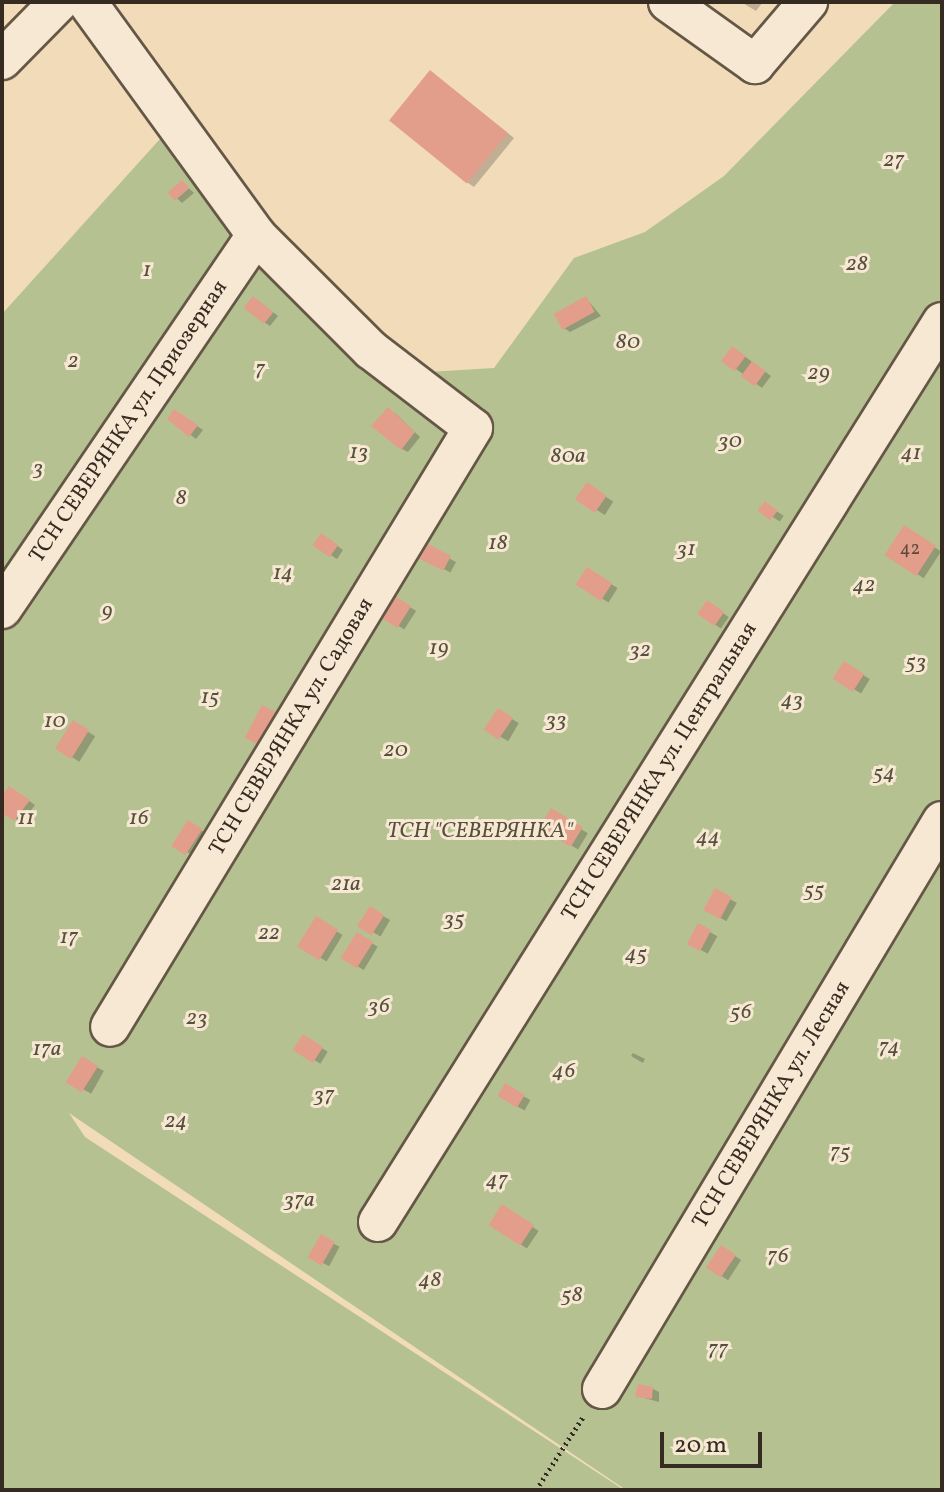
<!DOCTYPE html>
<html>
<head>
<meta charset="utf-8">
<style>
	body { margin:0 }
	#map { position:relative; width:944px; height:1492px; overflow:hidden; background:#f1dbb9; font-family:Vollkorn,serif }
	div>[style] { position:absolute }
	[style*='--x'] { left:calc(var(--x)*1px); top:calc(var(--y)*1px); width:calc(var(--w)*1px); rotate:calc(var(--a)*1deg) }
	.green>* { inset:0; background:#b6c192 }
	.shadow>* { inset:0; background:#0003; transform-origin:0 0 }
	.building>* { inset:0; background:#e39e8b; transform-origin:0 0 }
	.path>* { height:5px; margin-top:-2.5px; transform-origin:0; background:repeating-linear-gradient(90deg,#362b20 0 2px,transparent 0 6px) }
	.roads { filter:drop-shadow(2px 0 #655746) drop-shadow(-2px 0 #655746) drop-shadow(0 2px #655746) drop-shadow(0 -2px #655746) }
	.minor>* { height:38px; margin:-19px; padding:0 19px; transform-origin:19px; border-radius:19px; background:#f6e8d2 }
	span { translate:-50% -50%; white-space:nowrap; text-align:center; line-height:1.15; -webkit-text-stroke:6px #f6e8d2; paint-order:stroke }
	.number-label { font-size:18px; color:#61483b }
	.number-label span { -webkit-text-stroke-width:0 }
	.park-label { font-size:22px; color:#56503c; font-style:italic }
	.street-label { font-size:22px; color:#362b20 }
	.frame { position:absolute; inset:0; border:4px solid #362b20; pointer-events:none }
	.scale { position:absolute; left:660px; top:1432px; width:102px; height:36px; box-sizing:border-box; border:4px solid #362b20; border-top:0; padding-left:10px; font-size:24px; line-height:28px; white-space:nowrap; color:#362b20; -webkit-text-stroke:6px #f6e8d2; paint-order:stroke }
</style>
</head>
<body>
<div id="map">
	<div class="green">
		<div style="clip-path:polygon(895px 2px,942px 2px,942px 1490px,626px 1490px,69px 1113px,85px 1137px,624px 1490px,2px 1490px,2px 314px,178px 119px,260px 228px,386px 349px,428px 372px,494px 368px,574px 258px,645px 232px,724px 176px)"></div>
	</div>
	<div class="shadow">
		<div style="clip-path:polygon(741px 2px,763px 2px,756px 11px)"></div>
		<div style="clip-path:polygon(431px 72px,514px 138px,474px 187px,468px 183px)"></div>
		<div style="clip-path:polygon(182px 182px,194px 193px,182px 203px,170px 192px)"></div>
		<div style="clip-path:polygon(586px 298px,601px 316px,570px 332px,564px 328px)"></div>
		<div style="clip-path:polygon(260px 302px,278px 316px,270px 326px,264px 322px)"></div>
		<div style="clip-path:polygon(739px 352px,771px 376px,762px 388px,736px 369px)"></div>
		<div style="clip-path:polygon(395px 413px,420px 437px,408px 452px,402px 449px)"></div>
		<div style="clip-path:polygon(181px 415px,203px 430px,196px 439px,169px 419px)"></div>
		<div style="left:587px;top:485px;width:31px;height:16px;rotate:32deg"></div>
		<div style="left:765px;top:504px;width:22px;height:7px;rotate:32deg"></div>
		<div style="left:905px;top:528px;width:43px;height:32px;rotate:33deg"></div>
		<div style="clip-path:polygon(328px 539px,343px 550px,337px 559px,315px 545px)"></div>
		<div style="left:426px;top:546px;width:34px;height:12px;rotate:28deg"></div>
		<div style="left:587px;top:569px;width:36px;height:17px;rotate:32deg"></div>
		<div style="left:396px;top:598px;width:24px;height:22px;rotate:33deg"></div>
		<div style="left:708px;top:603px;width:25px;height:14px;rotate:34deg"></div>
		<div style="left:845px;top:664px;width:29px;height:17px;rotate:31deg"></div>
		<div style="left:498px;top:711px;width:24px;height:21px;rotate:30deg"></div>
		<div style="left:74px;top:723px;width:25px;height:30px;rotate:32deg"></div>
		<div style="clip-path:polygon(16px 792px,35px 805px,22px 823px,2px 810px,2px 800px)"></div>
		<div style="left:551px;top:811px;width:43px;height:19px;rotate:31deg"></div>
		<div style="left:189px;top:823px;width:21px;height:26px;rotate:31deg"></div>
		<div style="left:716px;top:891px;width:24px;height:21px;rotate:30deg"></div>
		<div style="left:371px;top:909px;width:22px;height:19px;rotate:30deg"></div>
		<div style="left:316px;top:919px;width:31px;height:31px;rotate:31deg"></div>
		<div style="left:699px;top:926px;width:21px;height:20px;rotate:29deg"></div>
		<div style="left:358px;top:935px;width:23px;height:27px;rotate:31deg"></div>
		<div style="left:304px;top:1037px;width:28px;height:14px;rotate:32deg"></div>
		<div style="clip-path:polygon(633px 1053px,645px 1059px,643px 1063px,631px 1056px)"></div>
		<div style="left:82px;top:1059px;width:25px;height:26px;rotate:29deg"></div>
		<div style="left:505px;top:1086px;width:29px;height:12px;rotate:29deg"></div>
		<div style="left:503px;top:1207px;width:43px;height:21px;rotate:34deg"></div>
		<div style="left:321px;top:1237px;width:21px;height:22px;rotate:28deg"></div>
		<div style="left:721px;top:1247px;width:24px;height:24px;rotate:33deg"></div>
		<div style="clip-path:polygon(653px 1389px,659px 1392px,659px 1402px,637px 1396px)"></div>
	</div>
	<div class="building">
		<div style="left:430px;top:70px;width:100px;height:65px;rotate:39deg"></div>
		<div style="left:182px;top:180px;width:11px;height:19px;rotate:49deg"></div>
		<div style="left:253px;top:296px;width:26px;height:15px;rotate:39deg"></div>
		<div style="left:586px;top:296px;width:18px;height:37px;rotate:61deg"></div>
		<div style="left:732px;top:346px;width:17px;height:19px;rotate:36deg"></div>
		<div style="left:752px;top:361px;width:17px;height:19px;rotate:36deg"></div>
		<div style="clip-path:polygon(388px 407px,415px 432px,401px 450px,371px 426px)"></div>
		<div style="clip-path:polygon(174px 409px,198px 425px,189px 437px,167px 419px)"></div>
		<div style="left:587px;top:482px;width:24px;height:21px;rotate:35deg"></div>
		<div style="left:765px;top:501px;width:16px;height:12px;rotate:38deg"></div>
		<div style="left:904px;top:525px;width:38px;height:36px;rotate:33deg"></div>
		<div style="left:321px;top:533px;width:21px;height:15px;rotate:35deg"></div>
		<div style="left:426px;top:543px;width:28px;height:17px;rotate:27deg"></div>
		<div style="left:587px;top:567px;width:30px;height:21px;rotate:33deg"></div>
		<div style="left:395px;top:596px;width:19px;height:26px;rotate:32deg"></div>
		<div style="left:707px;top:600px;width:21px;height:17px;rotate:35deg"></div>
		<div style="left:844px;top:661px;width:24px;height:21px;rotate:33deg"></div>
		<div style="left:262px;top:705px;width:17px;height:37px;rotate:28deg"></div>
		<div style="left:498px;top:708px;width:18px;height:26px;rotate:34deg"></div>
		<div style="left:73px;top:720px;width:19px;height:34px;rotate:32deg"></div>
		<div style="clip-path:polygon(9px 786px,30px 800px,14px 821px,2px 813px,2px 796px)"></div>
		<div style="left:551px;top:808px;width:37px;height:23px;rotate:31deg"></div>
		<div style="left:188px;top:820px;width:17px;height:31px;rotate:33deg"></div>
		<div style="left:715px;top:888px;width:19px;height:25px;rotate:28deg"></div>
		<div style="left:370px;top:906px;width:17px;height:24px;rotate:33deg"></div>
		<div style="left:316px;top:916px;width:26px;height:36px;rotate:32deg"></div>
		<div style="left:698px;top:923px;width:15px;height:24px;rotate:28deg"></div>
		<div style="left:357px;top:932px;width:19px;height:31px;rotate:32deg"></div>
		<div style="left:303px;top:1034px;width:24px;height:19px;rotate:33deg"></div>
		<div style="left:82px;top:1056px;width:19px;height:31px;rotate:32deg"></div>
		<div style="left:505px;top:1083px;width:23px;height:15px;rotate:31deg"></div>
		<div style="left:502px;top:1204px;width:38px;height:25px;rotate:33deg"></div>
		<div style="left:321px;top:1234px;width:16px;height:27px;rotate:30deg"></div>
		<div style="left:721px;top:1245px;width:18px;height:27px;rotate:34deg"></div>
		<div style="clip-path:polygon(638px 1384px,653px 1387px,652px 1399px,635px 1397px)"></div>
	</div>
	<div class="path">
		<div style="--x:536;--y:1490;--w:87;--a:-57.2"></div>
	</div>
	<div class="roads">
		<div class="minor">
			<div style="--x:87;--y:2;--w:288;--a:54"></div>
			<div style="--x:256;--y:235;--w:163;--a:45"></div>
			<div style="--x:371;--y:350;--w:128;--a:37.4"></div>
			<div style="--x:473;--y:428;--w:700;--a:121.22"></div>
			<div style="--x:668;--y:2;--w:107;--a:35.5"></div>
			<div style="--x:755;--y:64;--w:82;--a:-49.5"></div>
			<div style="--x:2;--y:60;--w:81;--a:-45.5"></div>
			<div style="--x:2;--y:609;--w:452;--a:-55.8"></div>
			<div style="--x:378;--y:1222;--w:1062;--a:-57.93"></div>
			<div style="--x:602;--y:1389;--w:662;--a:-59.1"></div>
		</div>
	</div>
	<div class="number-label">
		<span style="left:910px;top:550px">42</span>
	</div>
	<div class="park-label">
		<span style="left:894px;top:161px">27</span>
		<span style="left:857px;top:265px">28</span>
		<span style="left:147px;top:271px">1</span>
		<span style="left:628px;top:343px">80</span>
		<span style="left:73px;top:362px">2</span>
		<span style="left:260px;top:370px">7</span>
		<span style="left:819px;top:374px">29</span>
		<span style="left:730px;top:442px">30</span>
		<span style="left:359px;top:453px">13</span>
		<span style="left:911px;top:454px">41</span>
		<span style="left:568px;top:457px">80а</span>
		<span style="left:38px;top:469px">3</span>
		<span style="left:181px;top:499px">8</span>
		<span style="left:498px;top:544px">18</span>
		<span style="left:686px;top:550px">31</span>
		<span style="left:283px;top:574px">14</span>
		<span style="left:864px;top:586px">42</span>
		<span style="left:107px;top:612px">9</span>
		<span style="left:439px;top:649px">19</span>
		<span style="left:640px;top:651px">32</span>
		<span style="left:916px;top:663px">53</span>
		<span style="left:210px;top:698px">15</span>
		<span style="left:792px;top:701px">43</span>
		<span style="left:556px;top:721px">33</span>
		<span style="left:55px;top:722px">10</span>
		<span style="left:396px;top:751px">20</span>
		<span style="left:884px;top:774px">54</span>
		<span style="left:26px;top:819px">11</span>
		<span style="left:139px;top:819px">16</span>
		<span style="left:480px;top:832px">ТСН "СЕВЕРЯНКА"</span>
		<span style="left:708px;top:838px">44</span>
		<span style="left:346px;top:885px">21а</span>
		<span style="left:814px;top:891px">55</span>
		<span style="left:454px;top:920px">35</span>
		<span style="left:269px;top:934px">22</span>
		<span style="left:69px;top:938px">17</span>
		<span style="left:636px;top:955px">45</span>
		<span style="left:379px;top:1007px">36</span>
		<span style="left:741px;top:1013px">56</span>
		<span style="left:197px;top:1019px">23</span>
		<span style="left:889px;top:1048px">74</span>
		<span style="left:47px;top:1050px">17а</span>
		<span style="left:564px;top:1072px">46</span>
		<span style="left:324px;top:1096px">37</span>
		<span style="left:176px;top:1122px">24</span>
		<span style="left:840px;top:1153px">75</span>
		<span style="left:497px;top:1181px">47</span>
		<span style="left:299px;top:1201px">37а</span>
		<span style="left:778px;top:1257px">76</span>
		<span style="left:430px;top:1281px">48</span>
		<span style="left:572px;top:1296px">58</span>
		<span style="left:718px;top:1350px">77</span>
	</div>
	<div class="street-label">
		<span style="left:129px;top:422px;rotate:-56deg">ТСН СЕВЕРЯНКА ул. Приозерная</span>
		<span style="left:292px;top:727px;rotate:-59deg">ТСН СЕВЕРЯНКА ул. Садовая</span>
		<span style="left:660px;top:772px;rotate:-58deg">ТСН СЕВЕРЯНКА ул. Центральная</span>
		<span style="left:772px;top:1105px;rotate:-59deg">ТСН СЕВЕРЯНКА ул. Лесная</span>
	</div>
	<div class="frame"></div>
	<div class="scale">20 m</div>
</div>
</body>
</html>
